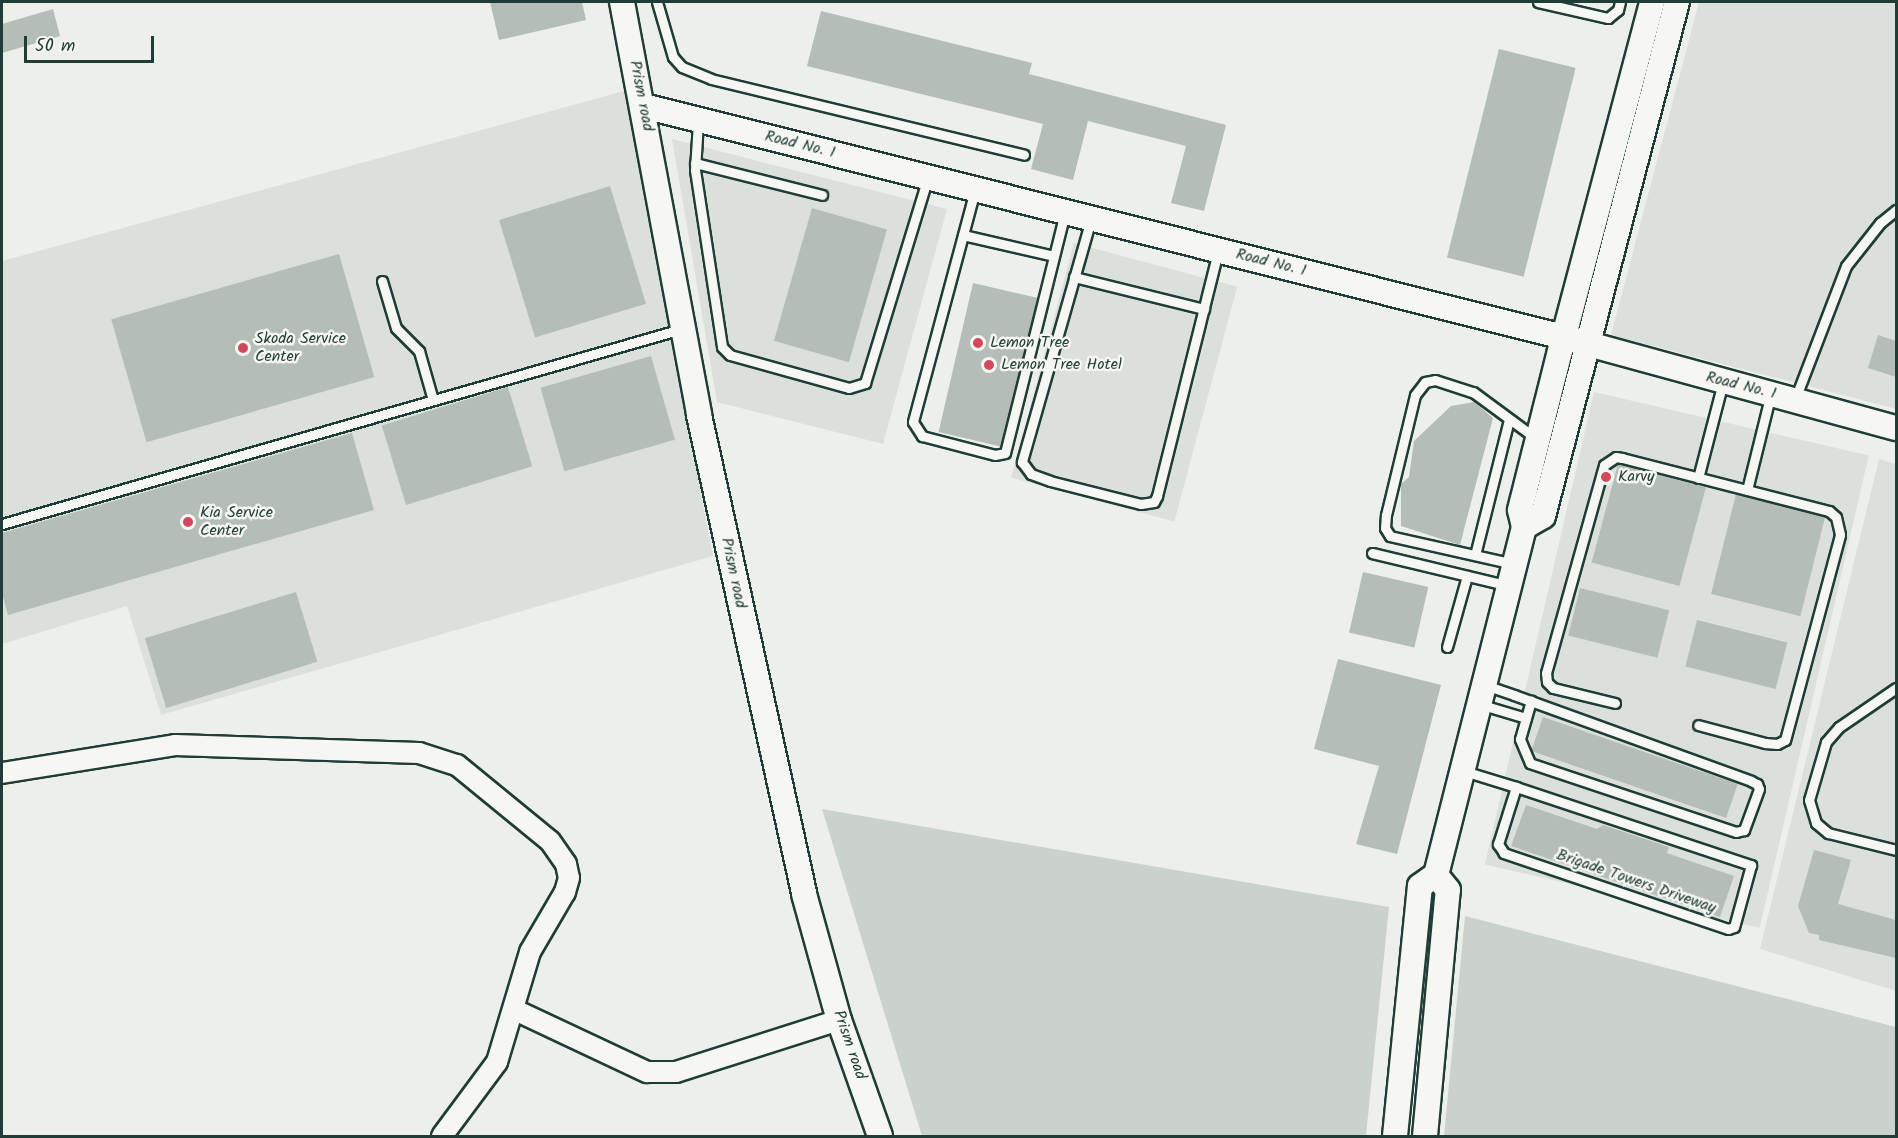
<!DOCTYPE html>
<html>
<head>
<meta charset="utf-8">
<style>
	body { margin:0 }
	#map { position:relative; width:1898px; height:1138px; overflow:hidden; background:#edefea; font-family:Kalam,sans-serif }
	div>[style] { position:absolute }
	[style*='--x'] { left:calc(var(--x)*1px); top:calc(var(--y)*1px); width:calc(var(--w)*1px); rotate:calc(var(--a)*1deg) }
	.built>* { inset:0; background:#dce0db; transform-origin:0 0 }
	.green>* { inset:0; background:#cbd2cc }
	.building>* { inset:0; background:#b4bdb8; transform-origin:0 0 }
	.roads { filter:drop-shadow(2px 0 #1f3d34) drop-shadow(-2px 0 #1f3d34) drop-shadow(0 2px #1f3d34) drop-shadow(0 -2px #1f3d34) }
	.service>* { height:9px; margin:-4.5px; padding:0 4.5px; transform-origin:4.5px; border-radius:4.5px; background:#f6f6f2 }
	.minor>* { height:20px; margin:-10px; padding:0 10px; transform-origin:10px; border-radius:10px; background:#f6f6f2 }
	.tertiary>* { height:24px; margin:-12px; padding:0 12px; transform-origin:12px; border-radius:12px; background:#f6f6f2 }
	.dots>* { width:16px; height:16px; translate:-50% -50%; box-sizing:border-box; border:3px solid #f6f6f2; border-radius:50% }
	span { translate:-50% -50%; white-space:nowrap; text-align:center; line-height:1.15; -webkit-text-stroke:5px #f6f6f2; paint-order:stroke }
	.street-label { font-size:16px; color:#1f3d34 }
	.poi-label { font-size:16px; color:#1f3d34 }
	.left { translate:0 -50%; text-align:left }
	.frame { position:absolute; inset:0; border:3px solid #1f3d34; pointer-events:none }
	.scale { position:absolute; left:24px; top:36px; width:130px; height:27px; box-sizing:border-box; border:3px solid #1f3d34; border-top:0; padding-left:8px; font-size:18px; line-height:21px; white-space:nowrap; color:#1f3d34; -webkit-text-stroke:4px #f6f6f2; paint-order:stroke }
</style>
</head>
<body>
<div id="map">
	<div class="built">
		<div style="clip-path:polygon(1699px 2px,1896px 2px,1896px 409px,1611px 335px)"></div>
		<div style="clip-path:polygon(624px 91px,713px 556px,161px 715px,127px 606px,2px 644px,2px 261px)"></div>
		<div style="clip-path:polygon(672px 139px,947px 209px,883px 444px,717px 402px)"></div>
		<div style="left:1074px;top:243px;width:169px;height:243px;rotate:15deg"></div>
		<div style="left:1594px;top:392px;width:282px;height:485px;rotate:13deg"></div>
		<div style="clip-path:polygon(1879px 459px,1896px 464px,1896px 991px,1760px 949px)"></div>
	</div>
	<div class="green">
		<div style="clip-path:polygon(822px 809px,1389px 907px,1366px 1136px,922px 1136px)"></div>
		<div style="clip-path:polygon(1465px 916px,1896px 1027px,1896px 1136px,1444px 1136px)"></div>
	</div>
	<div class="building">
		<div style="clip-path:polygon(490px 2px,582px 2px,586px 20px,499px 40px)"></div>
		<div style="clip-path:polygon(53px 9px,60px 36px,2px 53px,2px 24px)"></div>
		<div style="clip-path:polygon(821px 11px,1032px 63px,1029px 74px,1226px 125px,1204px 211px,1171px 203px,1186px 146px,1088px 121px,1073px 180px,1031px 169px,1043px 124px,807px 66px)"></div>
		<div style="left:1499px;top:49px;width:79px;height:215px;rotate:14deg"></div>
		<div style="left:610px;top:186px;width:123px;height:116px;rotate:73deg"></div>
		<div style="left:812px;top:208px;width:78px;height:138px;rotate:16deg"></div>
		<div style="left:339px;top:254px;width:128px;height:237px;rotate:74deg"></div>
		<div style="left:973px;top:283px;width:66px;height:153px;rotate:13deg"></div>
		<div style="clip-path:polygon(1878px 335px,1896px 341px,1896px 377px,1868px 368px)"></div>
		<div style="left:651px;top:356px;width:87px;height:115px;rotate:74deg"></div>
		<div style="left:508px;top:387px;width:83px;height:132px;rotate:73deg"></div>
		<div style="clip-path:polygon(1474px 402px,1493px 418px,1460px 545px,1401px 526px,1401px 484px,1409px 477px,1414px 441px,1451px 406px)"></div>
		<div style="clip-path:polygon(352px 433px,374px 510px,8px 615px,2px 593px,2px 533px)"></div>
		<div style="left:1618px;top:464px;width:91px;height:102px;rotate:15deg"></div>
		<div style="left:1736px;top:494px;width:92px;height:103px;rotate:14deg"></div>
		<div style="left:1363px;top:572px;width:67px;height:62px;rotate:13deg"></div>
		<div style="left:1580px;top:588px;width:92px;height:49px;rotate:14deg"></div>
		<div style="left:296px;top:592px;width:73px;height:158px;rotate:73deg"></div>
		<div style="left:1697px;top:620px;width:93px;height:48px;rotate:14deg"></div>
		<div style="clip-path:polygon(1338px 659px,1441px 685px,1397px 854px,1356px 844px,1379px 766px,1314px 749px)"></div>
		<div style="left:1543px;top:717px;width:206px;height:36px;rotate:19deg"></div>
		<div style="clip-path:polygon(1526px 805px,1597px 829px,1603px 825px,1669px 847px,1667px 853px,1734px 876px,1720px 917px,1511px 846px)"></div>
		<div style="clip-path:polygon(1814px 850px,1851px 860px,1838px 904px,1896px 920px,1896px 958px,1819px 940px,1819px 935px,1809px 933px,1798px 906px)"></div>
	</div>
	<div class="roads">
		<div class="service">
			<div style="--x:657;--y:2;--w:57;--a:73.8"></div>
			<div style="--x:673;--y:57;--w:13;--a:48"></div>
			<div style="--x:682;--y:67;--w:31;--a:22"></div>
			<div style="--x:711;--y:79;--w:322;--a:13.6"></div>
			<div style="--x:1538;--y:2;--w:72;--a:12.9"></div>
			<div style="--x:1608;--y:18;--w:13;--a:-39"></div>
			<div style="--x:1618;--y:10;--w:8;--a:-76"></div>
			<div style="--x:698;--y:122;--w:48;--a:93.6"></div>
			<div style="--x:695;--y:170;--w:179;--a:81.3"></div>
			<div style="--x:722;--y:347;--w:11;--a:45"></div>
			<div style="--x:730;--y:355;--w:123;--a:15.5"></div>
			<div style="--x:849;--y:388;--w:17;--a:-17"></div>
			<div style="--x:865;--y:383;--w:212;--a:-73"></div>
			<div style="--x:695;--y:163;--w:131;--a:14.1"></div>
			<div style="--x:975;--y:190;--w:240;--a:105"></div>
			<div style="--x:913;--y:422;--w:17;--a:57"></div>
			<div style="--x:922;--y:436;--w:75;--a:14.6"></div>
			<div style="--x:995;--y:455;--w:10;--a:-11"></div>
			<div style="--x:1005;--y:453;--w:247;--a:-76"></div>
			<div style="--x:1091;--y:219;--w:253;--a:105.9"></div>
			<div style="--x:1022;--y:462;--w:15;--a:53"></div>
			<div style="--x:1031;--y:474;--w:20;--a:20"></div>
			<div style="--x:1050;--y:481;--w:94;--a:14.2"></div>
			<div style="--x:1141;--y:504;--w:13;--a:-9"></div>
			<div style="--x:1154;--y:502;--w:7;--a:-63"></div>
			<div style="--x:1157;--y:496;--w:252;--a:-76"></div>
			<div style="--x:963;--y:235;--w:93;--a:13"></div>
			<div style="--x:1074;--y:277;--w:134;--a:13.8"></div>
			<div style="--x:382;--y:281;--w:49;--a:73.4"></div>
			<div style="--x:396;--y:328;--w:33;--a:45"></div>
			<div style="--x:419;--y:351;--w:51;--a:74.1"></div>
			<div style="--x:1795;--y:399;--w:142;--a:-69"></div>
			<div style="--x:1846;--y:266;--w:55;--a:-51.7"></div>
			<div style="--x:1880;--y:223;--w:21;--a:-39"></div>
			<div style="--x:1698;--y:478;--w:99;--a:-75.4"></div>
			<div style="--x:1747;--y:490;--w:100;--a:-76.1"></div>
			<div style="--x:2;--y:524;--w:706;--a:-16.02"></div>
			<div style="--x:1372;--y:553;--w:141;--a:13.5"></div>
			<div style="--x:1475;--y:555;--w:139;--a:-75.9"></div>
			<div style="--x:1514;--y:564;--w:127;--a:-167.3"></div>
			<div style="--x:1390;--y:536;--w:9;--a:-122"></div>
			<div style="--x:1385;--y:528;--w:13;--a:-86"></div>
			<div style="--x:1386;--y:515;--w:123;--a:-76.4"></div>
			<div style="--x:1415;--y:395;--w:16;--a:-52"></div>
			<div style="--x:1425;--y:382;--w:10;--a:-11"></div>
			<div style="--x:1435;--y:380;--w:40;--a:18"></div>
			<div style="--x:1473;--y:392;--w:79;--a:36.3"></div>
			<div style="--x:1447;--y:647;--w:74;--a:-74.3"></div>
			<div style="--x:1485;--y:685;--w:31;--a:19"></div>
			<div style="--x:1514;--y:695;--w:252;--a:19.9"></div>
			<div style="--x:1751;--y:781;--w:7;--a:27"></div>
			<div style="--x:1757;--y:784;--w:5;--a:68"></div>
			<div style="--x:1759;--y:789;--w:44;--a:110.1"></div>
			<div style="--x:1744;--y:830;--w:8;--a:166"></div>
			<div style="--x:1736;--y:832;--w:217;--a:-161.5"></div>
			<div style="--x:1530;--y:763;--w:26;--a:-113"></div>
			<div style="--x:1520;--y:739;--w:40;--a:-74"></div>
			<div style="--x:1896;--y:688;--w:69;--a:145.6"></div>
			<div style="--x:1839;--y:727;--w:20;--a:131"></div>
			<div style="--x:1826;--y:742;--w:60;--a:106.3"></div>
			<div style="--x:1809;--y:800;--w:24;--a:73"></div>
			<div style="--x:1816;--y:823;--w:16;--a:40"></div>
			<div style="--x:1828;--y:833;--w:70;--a:14"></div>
			<div style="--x:1615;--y:703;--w:64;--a:-166.4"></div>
			<div style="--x:1553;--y:688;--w:8;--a:-135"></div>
			<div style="--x:1547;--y:682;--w:9;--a:-96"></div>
			<div style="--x:1546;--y:673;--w:216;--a:-74.4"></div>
			<div style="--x:1604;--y:465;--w:14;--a:-34"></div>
			<div style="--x:1616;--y:457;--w:6;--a:9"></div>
			<div style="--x:1622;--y:458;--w:214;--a:14.4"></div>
			<div style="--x:1829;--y:511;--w:9;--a:41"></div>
			<div style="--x:1836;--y:517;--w:18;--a:77"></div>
			<div style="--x:1840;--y:535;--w:212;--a:105"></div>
			<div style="--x:1785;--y:740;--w:9;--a:153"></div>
			<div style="--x:1777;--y:744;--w:12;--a:-175"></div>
			<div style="--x:1765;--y:743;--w:69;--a:-165"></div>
			<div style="--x:1479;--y:704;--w:49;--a:16.6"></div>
			<div style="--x:1464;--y:771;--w:54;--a:17.1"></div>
			<div style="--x:1516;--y:787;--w:248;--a:18.4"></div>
			<div style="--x:1751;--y:865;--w:64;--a:105.3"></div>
			<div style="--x:1734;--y:927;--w:6;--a:162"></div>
			<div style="--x:1728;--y:929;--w:237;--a:-161.3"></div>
			<div style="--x:1504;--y:853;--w:11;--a:-124"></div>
			<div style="--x:1498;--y:844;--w:60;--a:-72.5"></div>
		</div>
		<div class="minor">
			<div style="--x:2;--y:773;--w:175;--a:-9.2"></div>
			<div style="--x:175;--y:745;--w:244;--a:1.9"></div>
			<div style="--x:419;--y:753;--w:40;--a:18"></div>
			<div style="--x:457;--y:765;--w:120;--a:39.3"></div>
			<div style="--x:550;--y:841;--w:28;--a:55"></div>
			<div style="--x:566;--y:864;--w:14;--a:78"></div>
			<div style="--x:569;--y:878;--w:15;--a:106"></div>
			<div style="--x:565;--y:892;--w:69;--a:120.3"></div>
			<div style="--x:530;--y:952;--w:115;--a:106.7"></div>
			<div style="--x:497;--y:1062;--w:92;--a:126.6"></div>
			<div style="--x:515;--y:1010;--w:146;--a:25.2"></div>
			<div style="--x:647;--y:1072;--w:29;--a:0"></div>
			<div style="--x:676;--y:1072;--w:171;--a:-17.7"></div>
		</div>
		<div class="tertiary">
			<div style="--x:622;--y:2;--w:420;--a:79.4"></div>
			<div style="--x:699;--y:415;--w:490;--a:77.6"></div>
			<div style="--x:804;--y:894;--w:131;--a:74.5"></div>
			<div style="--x:839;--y:1020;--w:123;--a:70.5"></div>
			<div style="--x:644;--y:106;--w:948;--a:14.11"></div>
			<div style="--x:1563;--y:337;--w:345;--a:15.3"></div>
			<div style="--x:1524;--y:527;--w:22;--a:-30"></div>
			<div style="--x:1543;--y:516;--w:531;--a:-75.39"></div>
			<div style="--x:1395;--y:1136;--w:251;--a:-84.3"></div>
			<div style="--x:1420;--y:886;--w:19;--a:-35"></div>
			<div style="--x:1436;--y:875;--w:359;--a:-75.8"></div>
			<div style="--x:1524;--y:527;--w:17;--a:-103"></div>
			<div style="--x:1520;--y:510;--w:164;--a:-75.9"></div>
			<div style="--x:1560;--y:351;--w:361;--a:-75.2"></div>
			<div style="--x:1425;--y:1136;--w:247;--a:-84.7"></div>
			<div style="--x:1448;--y:890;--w:19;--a:-129"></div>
		</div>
	</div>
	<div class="dots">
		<div style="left:978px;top:343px;background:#d1495b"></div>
		<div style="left:243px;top:348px;background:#d1495b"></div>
		<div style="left:989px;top:365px;background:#d1495b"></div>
		<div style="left:1606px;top:477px;background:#d1495b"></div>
		<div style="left:188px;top:522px;background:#d1495b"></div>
	</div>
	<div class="street-label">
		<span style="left:641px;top:96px;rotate:79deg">Prism road</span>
		<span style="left:800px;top:145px;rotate:14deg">Road No. 1</span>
		<span style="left:1271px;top:263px;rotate:14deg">Road No. 1</span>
		<span style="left:1741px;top:386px;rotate:14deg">Road No. 1</span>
		<span style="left:733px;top:573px;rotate:78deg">Prism road</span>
		<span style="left:1636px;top:882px;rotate:19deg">Brigade Towers Driveway</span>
		<span style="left:849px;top:1045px;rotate:71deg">Prism road</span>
	</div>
	<div class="poi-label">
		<span class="left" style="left:255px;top:348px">Skoda Service<br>Center</span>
		<span class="left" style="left:990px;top:343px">Lemon Tree</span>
		<span class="left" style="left:1001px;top:365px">Lemon Tree Hotel</span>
		<span class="left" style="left:1618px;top:477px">Karvy</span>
		<span class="left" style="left:200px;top:522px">Kia Service<br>Center</span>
	</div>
	<div class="frame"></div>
	<div class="scale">50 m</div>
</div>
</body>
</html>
